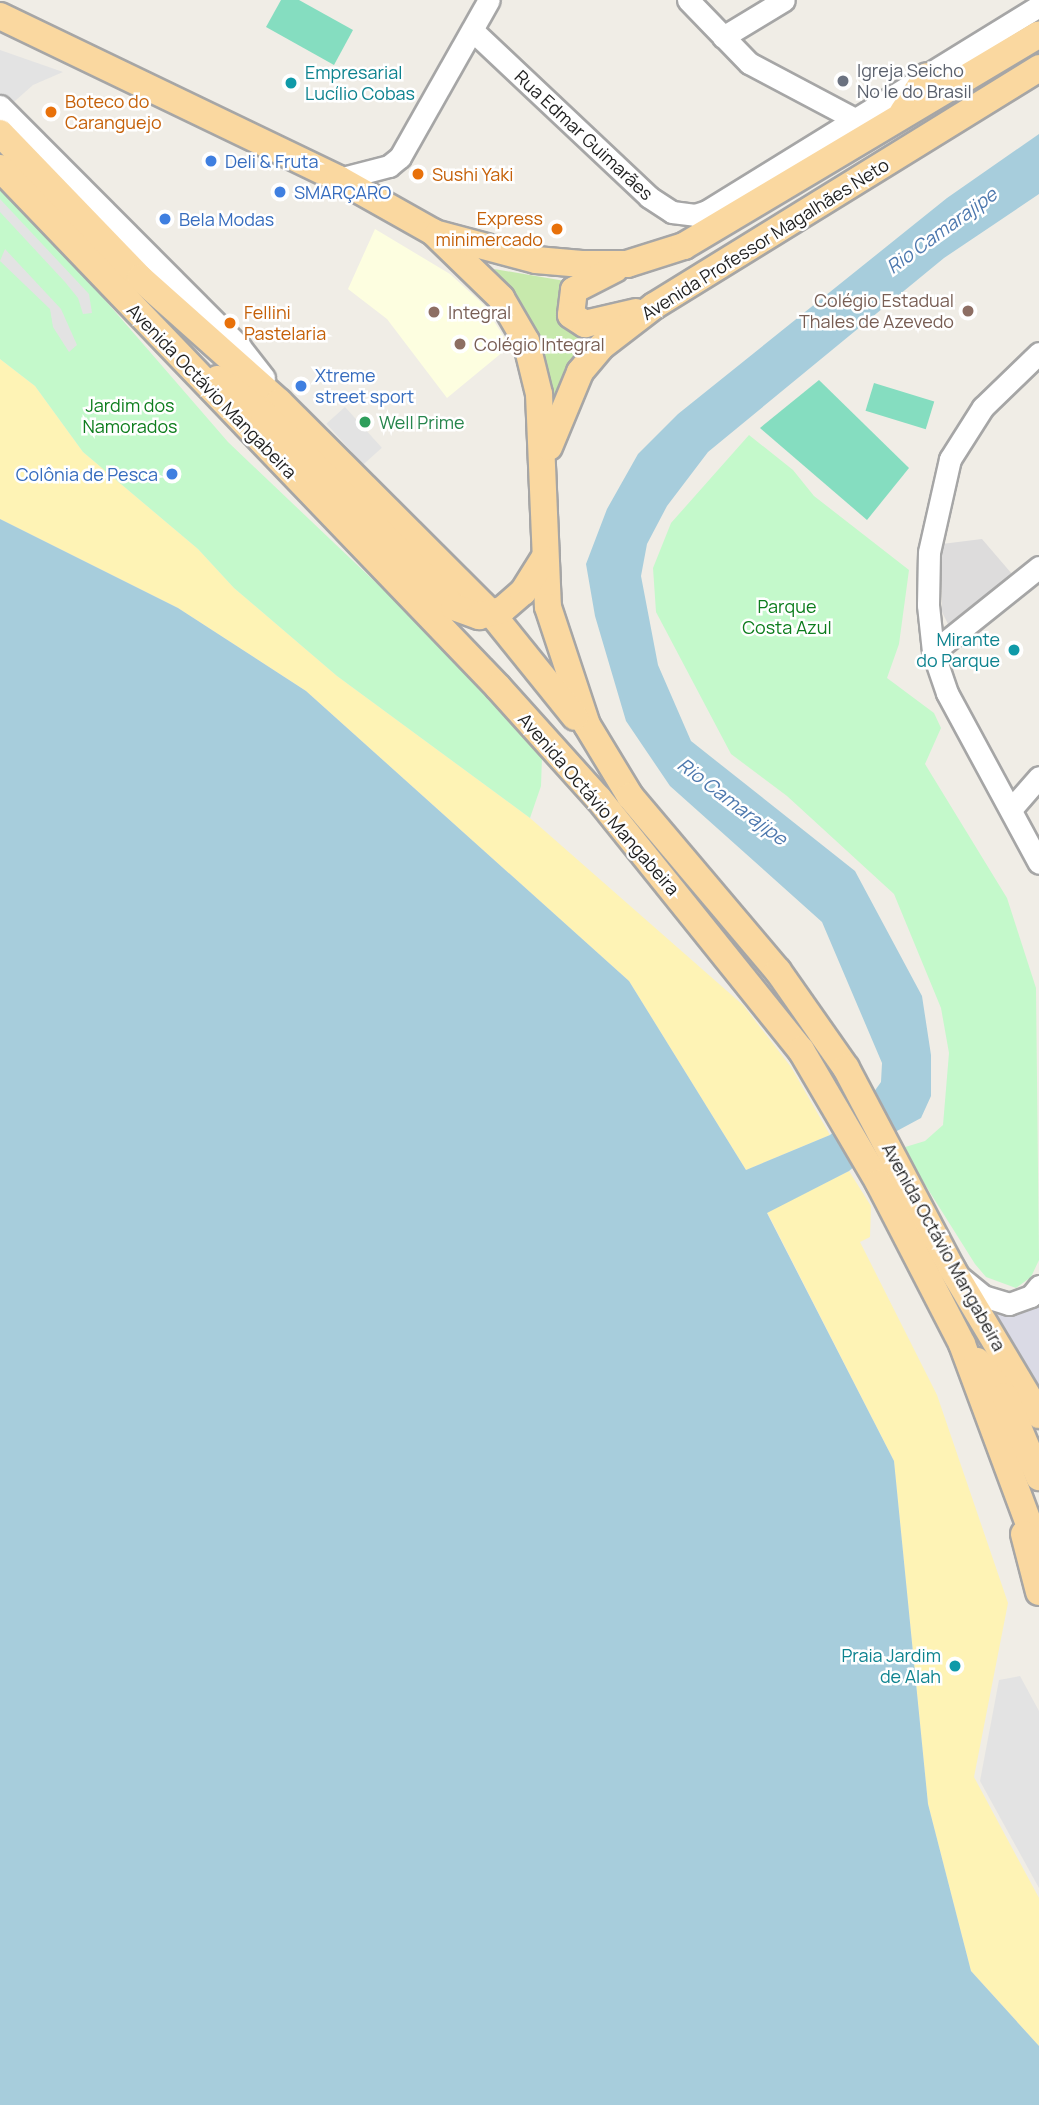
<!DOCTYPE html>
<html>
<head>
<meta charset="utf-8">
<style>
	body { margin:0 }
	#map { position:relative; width:1039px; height:2105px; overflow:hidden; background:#f0ede6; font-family:Manrope,sans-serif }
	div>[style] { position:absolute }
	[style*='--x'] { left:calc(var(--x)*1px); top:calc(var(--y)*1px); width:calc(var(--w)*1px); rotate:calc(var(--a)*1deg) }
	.residential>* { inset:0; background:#dddcdc }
	.education>* { inset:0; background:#fdfee0 }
	.grass>* { inset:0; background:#c7e9ac }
	.sand>* { inset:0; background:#fef3b5 }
	.park>* { inset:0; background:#c4f9cb }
	.pitch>* { inset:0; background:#85ddc0; transform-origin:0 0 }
	.parking>* { inset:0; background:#e3e3e3; transform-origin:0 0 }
	.plaza>* { inset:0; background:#dadae5 }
	.water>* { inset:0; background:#a7cddc }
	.roads { filter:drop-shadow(2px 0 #a6a6a6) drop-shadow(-2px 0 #a6a6a6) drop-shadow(0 2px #a6a6a6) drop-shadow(0 -2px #a6a6a6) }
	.minor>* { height:21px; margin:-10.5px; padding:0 10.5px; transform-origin:10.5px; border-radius:10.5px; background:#fff }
	.major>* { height:26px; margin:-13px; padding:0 13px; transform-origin:13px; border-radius:13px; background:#fad8a0 }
	.dots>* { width:19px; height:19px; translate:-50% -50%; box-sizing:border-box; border:4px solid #fff; border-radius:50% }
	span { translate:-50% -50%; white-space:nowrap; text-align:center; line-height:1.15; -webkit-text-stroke:5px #fff; paint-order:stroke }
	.worship-label { font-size:18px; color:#5b616d }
	.left { translate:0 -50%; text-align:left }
	.culture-label { font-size:18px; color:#0d838f }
	.right { translate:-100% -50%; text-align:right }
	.food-label { font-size:18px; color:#c56008 }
	.street-label { font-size:18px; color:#1f1f1f }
	.shop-label { font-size:18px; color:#366cbe }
	.education-label { font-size:18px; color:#785e54 }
	.park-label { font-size:18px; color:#0d7d1d }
	.leisure-label { font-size:18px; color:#27864d }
	.water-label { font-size:19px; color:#4d78ae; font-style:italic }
</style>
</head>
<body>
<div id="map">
	<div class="residential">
		<div style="clip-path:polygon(982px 539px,1012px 574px,948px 624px,942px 612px,942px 544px)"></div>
	</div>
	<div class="education">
		<div style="clip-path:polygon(375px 229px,450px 274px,484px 305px,507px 342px,504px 351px,447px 398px,387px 319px,348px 289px)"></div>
	</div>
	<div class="grass">
		<div style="clip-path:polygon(494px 269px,565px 281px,559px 297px,561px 318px,571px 332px,589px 339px,553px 404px,535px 329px)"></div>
	</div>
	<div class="sand">
		<div style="clip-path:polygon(0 359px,35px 386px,83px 452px,198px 549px,234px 588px,337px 676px,530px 818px,743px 1005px,791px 1067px,830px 1135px,746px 1170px,629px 981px,306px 691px,178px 608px,0 519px)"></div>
		<div style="clip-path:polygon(849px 1171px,871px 1206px,870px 1237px,860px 1242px,937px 1395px,1008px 1603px,974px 1777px,1039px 1898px,1039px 2046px,971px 1971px,928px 1804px,894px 1461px,767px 1212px)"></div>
	</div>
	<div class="park">
		<div style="clip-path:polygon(0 190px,79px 270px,228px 442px,516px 716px,542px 757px,541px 786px,530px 818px,337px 676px,234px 588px,198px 549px,83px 452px,35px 386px,0 359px)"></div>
		<div style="clip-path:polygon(749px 435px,793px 470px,814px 496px,909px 570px,899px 644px,887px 678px,934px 713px,941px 728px,925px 764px,1007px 898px,1036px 988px,1039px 1260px,1031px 1277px,1016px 1288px,986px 1277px,975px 1264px,902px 1148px,925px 1141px,943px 1125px,949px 1053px,941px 1008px,894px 894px,787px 796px,731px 754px,656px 612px,653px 568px,671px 523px)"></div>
	</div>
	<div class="pitch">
		<div style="clip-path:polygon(281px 0,299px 0,353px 30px,334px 65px,266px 27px)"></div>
		<div style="clip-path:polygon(819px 380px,909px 468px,867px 520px,760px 428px)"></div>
		<div style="left:874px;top:383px;width:63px;height:29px;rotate:17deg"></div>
	</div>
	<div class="parking">
		<div style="clip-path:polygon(0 50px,63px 72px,33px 85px,7px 108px,0 102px)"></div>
		<div style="clip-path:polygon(0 199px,89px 294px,92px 313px,83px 314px,78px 298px,65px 282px,0 212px)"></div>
		<div style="clip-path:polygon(5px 249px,61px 309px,77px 345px,69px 352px,53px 327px,50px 309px,0 261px)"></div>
		<div style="left:345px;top:407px;width:55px;height:25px;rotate:48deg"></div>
		<div style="clip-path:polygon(1020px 1676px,1039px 1711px,1039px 1888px,980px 1781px,999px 1680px)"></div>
	</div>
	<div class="plaza">
		<div style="clip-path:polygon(1039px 1298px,1039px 1391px,1027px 1365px,989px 1314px,1031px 1310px)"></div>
	</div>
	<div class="water">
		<div style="clip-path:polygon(1039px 134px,1039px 194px,944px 258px,708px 452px,667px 506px,647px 544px,641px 576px,658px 665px,691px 741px,855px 871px,922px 996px,931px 1055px,931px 1096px,921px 1118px,895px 1132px,849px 1171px,767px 1213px,894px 1461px,928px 1804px,971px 1971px,1039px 2046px,1039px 2105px,0 2105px,0 519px,178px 608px,306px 691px,629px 981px,746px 1170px,830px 1135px,861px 1110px,881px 1082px,882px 1063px,822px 922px,670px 786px,626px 721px,595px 616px,586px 564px,607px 509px,638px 454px,678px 414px,947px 198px)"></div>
	</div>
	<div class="roads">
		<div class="minor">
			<div style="--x:688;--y:0;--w:88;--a:45.9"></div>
			<div style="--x:749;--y:63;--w:118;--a:27.9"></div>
			<div style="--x:473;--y:31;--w:242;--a:43.3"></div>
			<div style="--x:649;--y:197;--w:27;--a:33"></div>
			<div style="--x:672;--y:212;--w:23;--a:7"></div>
			<div style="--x:695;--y:215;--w:13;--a:-18"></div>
			<div style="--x:707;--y:211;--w:390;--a:-31.7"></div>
			<div style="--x:723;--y:37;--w:71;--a:-31.2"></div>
			<div style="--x:0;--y:106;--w:340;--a:45.1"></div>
			<div style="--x:240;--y:347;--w:39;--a:52"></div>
			<div style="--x:339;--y:179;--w:52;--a:-14.6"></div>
			<div style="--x:389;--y:166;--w:14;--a:-39"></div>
			<div style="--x:400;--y:157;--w:180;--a:-60.5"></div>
			<div style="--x:1039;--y:353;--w:78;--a:136"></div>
			<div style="--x:983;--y:407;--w:62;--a:122.4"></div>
			<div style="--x:950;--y:459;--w:95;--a:102.7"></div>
			<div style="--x:929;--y:552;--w:53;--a:91.1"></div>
			<div style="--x:928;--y:605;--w:47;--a:83.9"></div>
			<div style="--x:933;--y:652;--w:43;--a:71.1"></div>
			<div style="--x:947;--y:693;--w:193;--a:61.6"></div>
			<div style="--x:933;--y:652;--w:136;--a:-38.7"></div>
			<div style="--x:1012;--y:808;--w:41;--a:-48.9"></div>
			<div style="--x:961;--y:1278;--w:28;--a:39"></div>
			<div style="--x:983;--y:1296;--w:27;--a:17"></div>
			<div style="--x:1009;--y:1304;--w:23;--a:-20"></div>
			<div style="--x:1031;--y:1296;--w:13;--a:-51"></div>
		</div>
		<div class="major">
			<div style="--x:0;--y:16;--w:376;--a:25.7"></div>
			<div style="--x:339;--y:179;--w:108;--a:29.4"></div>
			<div style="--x:433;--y:232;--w:95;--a:44.1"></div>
			<div style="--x:501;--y:298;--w:50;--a:59.8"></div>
			<div style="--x:526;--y:341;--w:55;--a:76.2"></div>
			<div style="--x:539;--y:394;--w:213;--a:87.6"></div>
			<div style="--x:548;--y:607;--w:124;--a:71.7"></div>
			<div style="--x:587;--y:725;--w:83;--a:58.8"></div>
			<div style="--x:630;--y:796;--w:229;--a:49.8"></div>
			<div style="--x:778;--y:971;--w:118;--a:55"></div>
			<div style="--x:846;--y:1068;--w:227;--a:62.2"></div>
			<div style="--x:952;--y:1269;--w:170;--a:59.2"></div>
			<div style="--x:903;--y:112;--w:43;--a:-56.3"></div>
			<div style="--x:0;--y:133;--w:202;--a:46"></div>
			<div style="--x:140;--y:278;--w:186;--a:41.7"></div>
			<div style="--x:279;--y:402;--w:301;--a:44.9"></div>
			<div style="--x:492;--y:614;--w:132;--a:51.1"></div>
			<div style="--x:0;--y:168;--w:719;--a:46.18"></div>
			<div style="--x:498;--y:687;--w:151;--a:48"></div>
			<div style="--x:599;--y:799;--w:322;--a:51.2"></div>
			<div style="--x:801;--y:1050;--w:154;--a:59.6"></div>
			<div style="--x:879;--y:1183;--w:181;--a:62.7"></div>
			<div style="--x:962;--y:1344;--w:221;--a:69.6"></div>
			<div style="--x:438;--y:234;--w:101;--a:14.9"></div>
			<div style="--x:536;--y:260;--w:46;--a:5"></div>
			<div style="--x:582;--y:264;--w:45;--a:0"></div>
			<div style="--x:627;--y:264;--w:60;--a:-17.5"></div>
			<div style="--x:684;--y:246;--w:413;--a:-30.8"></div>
			<div style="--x:615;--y:269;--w:46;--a:152.9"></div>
			<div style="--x:574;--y:290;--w:25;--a:97"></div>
			<div style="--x:571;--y:315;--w:17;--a:33"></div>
			<div style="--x:585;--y:324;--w:52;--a:-13.2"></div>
			<div style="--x:218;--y:379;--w:58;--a:37.3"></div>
			<div style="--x:264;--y:414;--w:271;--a:45.4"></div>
			<div style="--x:454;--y:607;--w:27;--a:20"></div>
			<div style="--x:479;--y:616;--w:24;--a:-15"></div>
			<div style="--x:502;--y:610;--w:28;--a:-41"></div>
			<div style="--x:523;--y:592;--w:39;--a:-58"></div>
			<div style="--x:549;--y:447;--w:81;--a:-67.5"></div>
			<div style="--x:580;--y:372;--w:34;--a:-50"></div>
			<div style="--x:602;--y:346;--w:66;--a:-37.6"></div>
			<div style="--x:654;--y:306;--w:453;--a:-31.7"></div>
			<div style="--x:977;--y:1361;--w:45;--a:51.3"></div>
			<div style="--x:1005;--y:1396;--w:88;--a:67.2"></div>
			<div style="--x:1024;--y:1534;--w:60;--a:75.5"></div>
		</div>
	</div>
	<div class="dots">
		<div style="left:843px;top:81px;background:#6b7280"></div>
		<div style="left:291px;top:83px;background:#0f9aa8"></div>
		<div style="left:51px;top:112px;background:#e8710a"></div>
		<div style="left:211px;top:161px;background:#3f7fe0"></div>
		<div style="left:418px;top:174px;background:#e8710a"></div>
		<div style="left:280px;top:192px;background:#3f7fe0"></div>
		<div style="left:165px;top:219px;background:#3f7fe0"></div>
		<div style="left:557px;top:229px;background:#e8710a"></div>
		<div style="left:968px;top:311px;background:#8d6e63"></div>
		<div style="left:434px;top:312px;background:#8d6e63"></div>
		<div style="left:230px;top:323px;background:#e8710a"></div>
		<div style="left:460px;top:344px;background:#8d6e63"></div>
		<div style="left:301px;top:386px;background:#3f7fe0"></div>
		<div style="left:365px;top:422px;background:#2e9e5b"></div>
		<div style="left:172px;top:474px;background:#3f7fe0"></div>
		<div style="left:1014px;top:650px;background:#0f9aa8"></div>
		<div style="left:955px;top:1666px;background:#0f9aa8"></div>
	</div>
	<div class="worship-label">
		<span class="left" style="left:857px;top:81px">Igreja Seicho<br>No Ie do Brasil</span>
	</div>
	<div class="culture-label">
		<span class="left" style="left:305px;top:83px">Empresarial<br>Lucílio Cobas</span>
		<span class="right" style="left:1000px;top:650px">Mirante<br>do Parque</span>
		<span class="right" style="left:941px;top:1666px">Praia Jardim<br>de Alah</span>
	</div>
	<div class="food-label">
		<span class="left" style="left:65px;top:112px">Boteco do<br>Caranguejo</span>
		<span class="left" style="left:432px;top:174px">Sushi Yaki</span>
		<span class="right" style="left:543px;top:229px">Express<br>minimercado</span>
		<span class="left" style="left:244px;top:323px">Fellini<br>Pastelaria</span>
	</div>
	<div class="street-label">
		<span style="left:584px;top:135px;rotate:43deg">Rua Edmar Guimarães</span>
		<span style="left:765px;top:239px;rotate:-32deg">Avenida Professor Magalhães Neto</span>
		<span style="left:212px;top:391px;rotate:46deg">Avenida Octávio Mangabeira</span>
		<span style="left:599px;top:804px;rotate:49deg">Avenida Octávio Mangabeira</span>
		<span style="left:944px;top:1247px;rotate:61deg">Avenida Octávio Mangabeira</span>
	</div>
	<div class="shop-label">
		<span class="left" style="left:225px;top:161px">Deli &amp; Fruta</span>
		<span class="left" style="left:294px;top:192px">SMARÇARO</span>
		<span class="left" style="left:179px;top:219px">Bela Modas</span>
		<span class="left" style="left:315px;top:386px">Xtreme<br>street sport</span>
		<span class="right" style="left:158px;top:474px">Colônia de Pesca</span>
	</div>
	<div class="education-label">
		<span class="right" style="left:954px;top:311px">Colégio Estadual<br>Thales de Azevedo</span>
		<span class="left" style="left:448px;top:312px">Integral</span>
		<span class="left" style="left:474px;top:344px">Colégio Integral</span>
	</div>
	<div class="park-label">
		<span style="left:130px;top:416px">Jardim dos<br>Namorados</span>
		<span style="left:787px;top:617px">Parque<br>Costa Azul</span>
	</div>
	<div class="leisure-label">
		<span class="left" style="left:379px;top:422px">Well Prime</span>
	</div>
	<div class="water-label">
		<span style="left:942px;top:231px;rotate:-36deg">Rio Camarajipe</span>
		<span style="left:732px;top:802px;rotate:37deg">Rio Camarajipe</span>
	</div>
</div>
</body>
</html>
